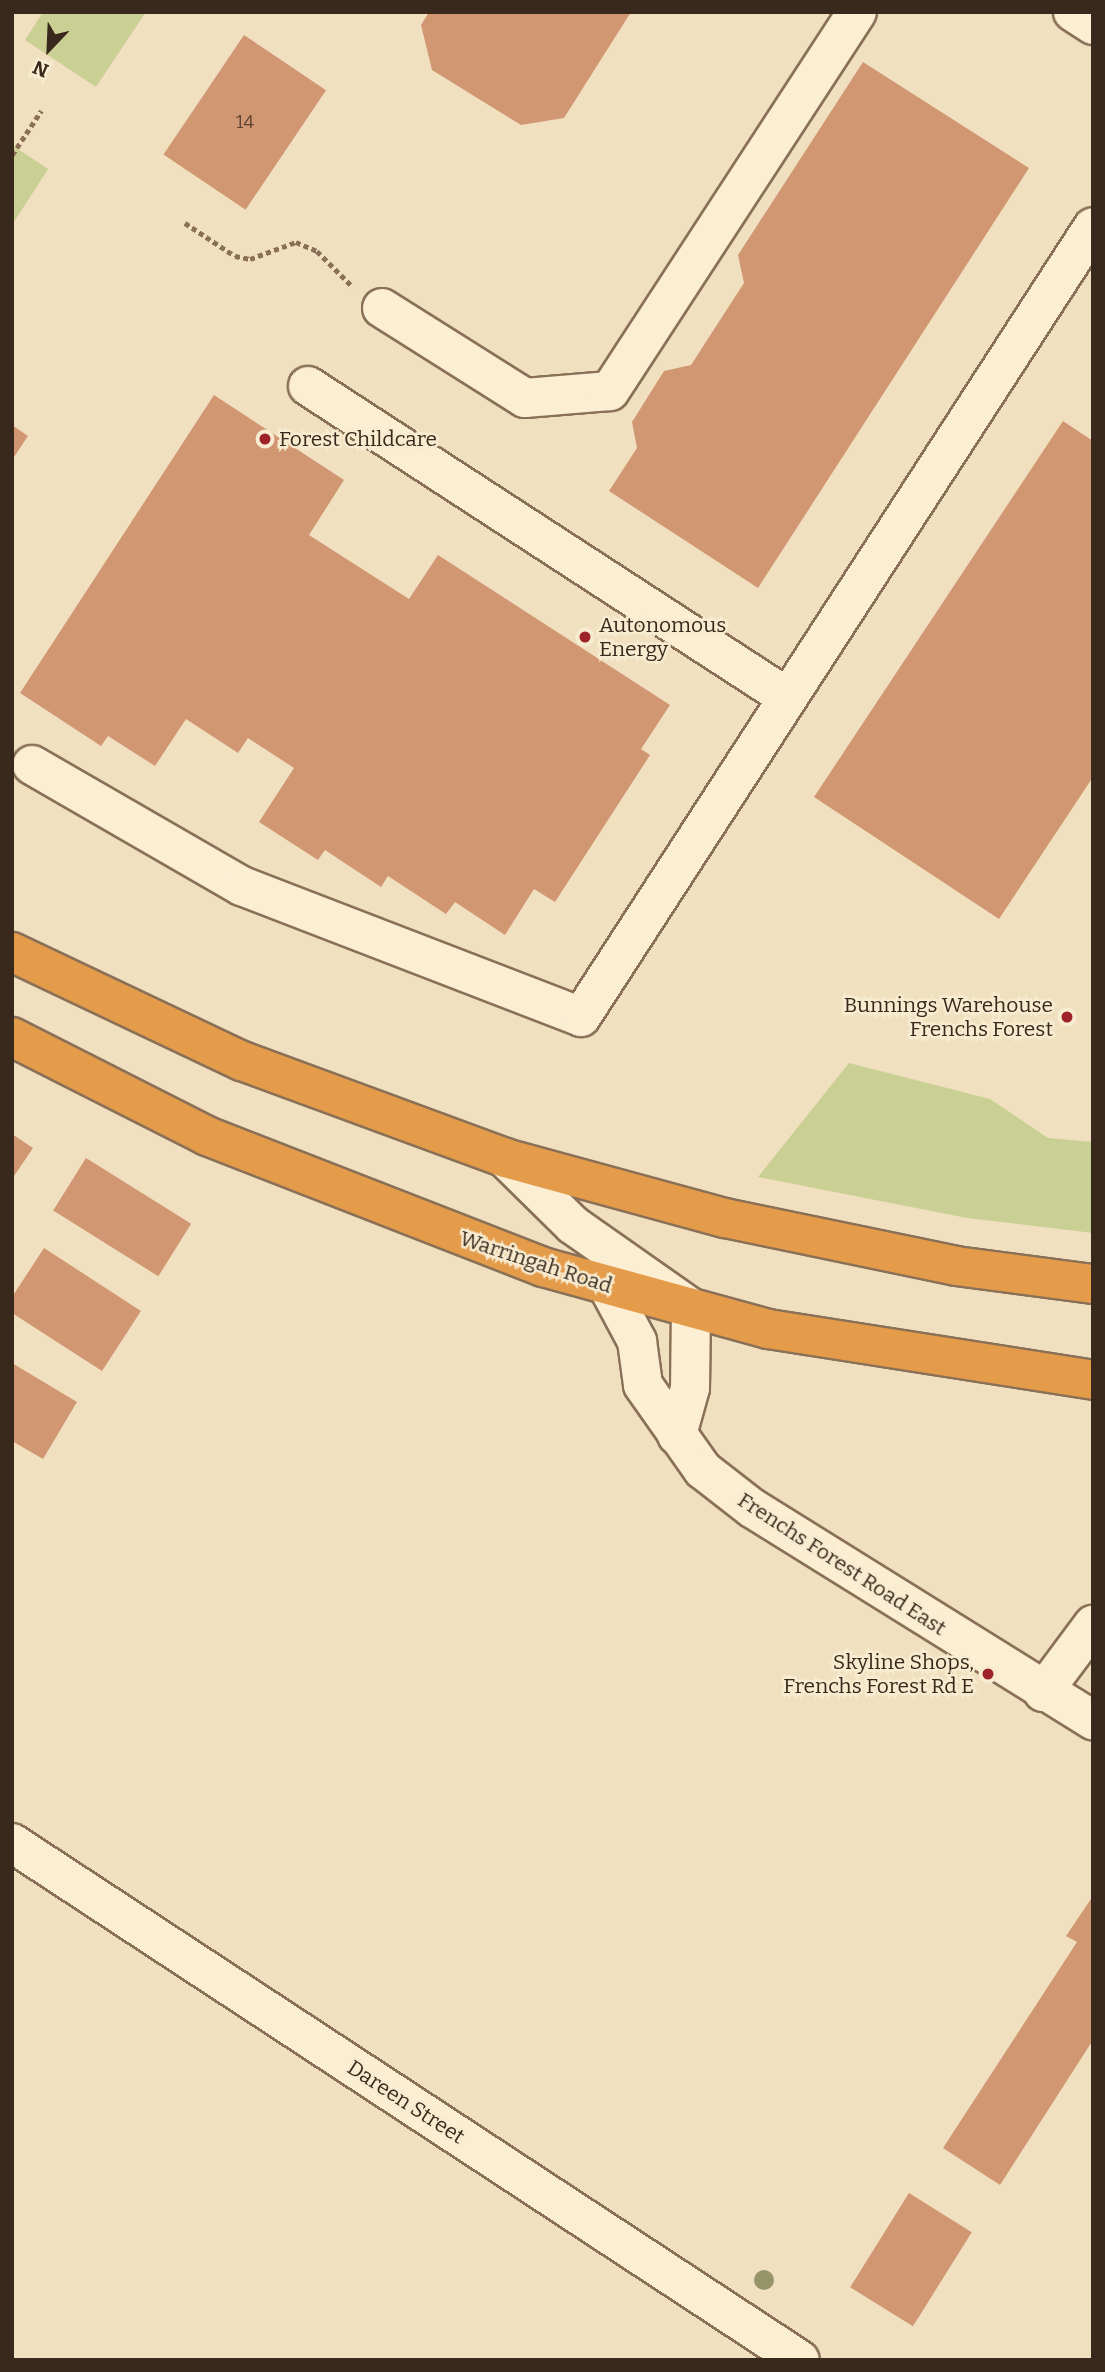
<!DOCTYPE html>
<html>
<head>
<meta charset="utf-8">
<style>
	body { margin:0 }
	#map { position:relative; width:1105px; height:2372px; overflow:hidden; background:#f0e0c0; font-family:Bitter,serif }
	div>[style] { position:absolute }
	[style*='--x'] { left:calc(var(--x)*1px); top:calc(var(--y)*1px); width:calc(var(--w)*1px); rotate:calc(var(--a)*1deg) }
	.green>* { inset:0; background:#cacf93 }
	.building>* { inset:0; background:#d19773; transform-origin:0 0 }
	.path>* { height:4.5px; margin-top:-2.25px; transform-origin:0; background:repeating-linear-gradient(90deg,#8a7057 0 5px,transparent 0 8.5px) }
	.roads { filter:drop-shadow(2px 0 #8a7057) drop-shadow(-2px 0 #8a7057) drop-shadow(0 2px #8a7057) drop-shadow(0 -2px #8a7057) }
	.minor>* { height:38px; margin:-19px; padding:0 19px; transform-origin:19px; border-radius:19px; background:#fbeed3 }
	.highway>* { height:38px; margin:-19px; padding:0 19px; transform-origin:19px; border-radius:19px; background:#e59c4a }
	.trees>* { width:20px; height:20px; margin:-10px; border-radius:50%; background:#959569 }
	.dots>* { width:19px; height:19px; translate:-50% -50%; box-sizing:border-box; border:4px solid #f7ebd0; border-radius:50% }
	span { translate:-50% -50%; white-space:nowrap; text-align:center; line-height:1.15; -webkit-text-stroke:5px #f7ebd0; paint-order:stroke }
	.number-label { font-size:18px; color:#5f4432 }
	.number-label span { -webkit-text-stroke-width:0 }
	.poi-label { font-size:21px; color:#39291c }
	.left { translate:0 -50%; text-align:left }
	.right { translate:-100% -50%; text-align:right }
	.street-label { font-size:21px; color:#39291c }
	.frame { position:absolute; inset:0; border:14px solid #39291c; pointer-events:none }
	.north { position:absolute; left:14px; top:14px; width:70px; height:70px; -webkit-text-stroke:5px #f7ebd0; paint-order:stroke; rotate:203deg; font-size:19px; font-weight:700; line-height:28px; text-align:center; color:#39291c }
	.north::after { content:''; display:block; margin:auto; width:24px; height:32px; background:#39291c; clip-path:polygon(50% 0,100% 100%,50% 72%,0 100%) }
</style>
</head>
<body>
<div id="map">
	<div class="green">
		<div style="clip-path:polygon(43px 12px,146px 12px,96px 87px,25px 40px)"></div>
		<div style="clip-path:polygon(12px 145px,48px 169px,12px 225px)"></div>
		<div style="clip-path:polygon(849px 1063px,990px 1099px,1048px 1138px,1093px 1142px,1093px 1233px,967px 1218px,758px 1177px)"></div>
	</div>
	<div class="building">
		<div style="clip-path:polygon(429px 12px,631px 12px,564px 118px,521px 125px,432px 70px,421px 25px)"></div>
		<div style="left:244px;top:35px;width:99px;height:144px;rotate:34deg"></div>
		<div style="clip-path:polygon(863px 62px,1029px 168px,758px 588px,609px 491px,637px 448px,632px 422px,664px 371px,691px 365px,744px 283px,738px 255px)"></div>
		<div style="clip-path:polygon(214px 395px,344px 480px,309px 535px,409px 599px,438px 555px,670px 705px,641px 749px,650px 755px,555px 902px,534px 889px,505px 935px,455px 902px,446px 914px,388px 876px,381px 887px,325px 850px,318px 860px,259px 822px,294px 768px,248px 738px,238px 753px,186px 719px,155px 766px,108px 736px,101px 746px,20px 693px)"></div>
		<div style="clip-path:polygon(1063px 421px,1093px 441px,1093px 777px,999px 919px,814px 797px)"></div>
		<div style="clip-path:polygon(12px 425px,28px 436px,12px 460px)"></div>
		<div style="clip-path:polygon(12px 1134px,33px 1148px,12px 1179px)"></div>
		<div style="left:86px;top:1158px;width:124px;height:62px;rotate:32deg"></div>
		<div style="clip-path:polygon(44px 1248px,141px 1311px,102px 1371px,12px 1313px,12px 1297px)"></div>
		<div style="clip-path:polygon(12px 1363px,77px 1402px,43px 1459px,12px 1441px)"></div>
		<div style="clip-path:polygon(1093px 1896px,1093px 2040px,1000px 2185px,943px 2148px,1077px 1942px,1066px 1936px)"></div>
		<div style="left:909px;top:2193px;width:74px;height:111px;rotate:32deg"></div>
	</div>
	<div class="path">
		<div style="--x:12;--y:155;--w:53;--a:-56.6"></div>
		<div style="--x:185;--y:223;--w:60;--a:33.4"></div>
		<div style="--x:235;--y:256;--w:15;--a:11"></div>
		<div style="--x:250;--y:259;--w:49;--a:-20.3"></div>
		<div style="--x:296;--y:242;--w:23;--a:23"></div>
		<div style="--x:317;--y:251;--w:51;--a:45"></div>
	</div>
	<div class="roads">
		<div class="minor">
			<div style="--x:1073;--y:12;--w:24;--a:33"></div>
			<div style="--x:382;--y:308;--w:169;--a:32.2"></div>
			<div style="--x:525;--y:398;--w:85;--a:-4.7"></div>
			<div style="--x:610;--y:391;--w:452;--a:-56.9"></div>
			<div style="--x:308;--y:386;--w:572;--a:33.02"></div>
			<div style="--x:32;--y:765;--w:242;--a:30"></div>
			<div style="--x:242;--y:886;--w:363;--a:21.1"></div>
			<div style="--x:581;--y:1017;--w:941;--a:-57.05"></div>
			<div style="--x:505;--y:1158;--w:95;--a:44.6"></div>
			<div style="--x:573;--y:1225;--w:144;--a:35.1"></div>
			<div style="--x:691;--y:1308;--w:80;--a:90.7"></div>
			<div style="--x:690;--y:1388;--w:49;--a:105.5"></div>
			<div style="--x:607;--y:1285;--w:64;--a:61.8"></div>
			<div style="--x:637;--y:1341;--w:44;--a:82.2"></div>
			<div style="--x:643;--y:1385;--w:104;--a:54.8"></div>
			<div style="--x:703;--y:1470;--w:62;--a:37.8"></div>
			<div style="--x:752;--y:1508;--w:402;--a:31.9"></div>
			<div style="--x:1043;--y:1692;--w:84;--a:-53.3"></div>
			<div style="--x:12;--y:1843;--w:942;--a:33.27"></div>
		</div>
		<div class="highway">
			<div style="--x:12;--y:952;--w:255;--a:25.4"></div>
			<div style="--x:242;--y:1061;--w:280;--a:20.2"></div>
			<div style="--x:505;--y:1158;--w:228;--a:15.3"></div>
			<div style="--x:725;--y:1218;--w:236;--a:11.7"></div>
			<div style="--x:956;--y:1266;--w:138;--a:7.5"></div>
			<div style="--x:12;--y:1037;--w:219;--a:26.9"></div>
			<div style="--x:207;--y:1136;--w:361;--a:21.3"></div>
			<div style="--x:543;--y:1267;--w:233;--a:15.4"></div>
			<div style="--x:768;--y:1329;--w:329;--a:8.9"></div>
		</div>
	</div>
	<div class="trees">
		<div style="left:764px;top:2280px"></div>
	</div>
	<div class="dots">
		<div style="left:265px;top:439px;background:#9d2328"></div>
		<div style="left:585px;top:637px;background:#9d2328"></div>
		<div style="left:1067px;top:1017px;background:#9d2328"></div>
		<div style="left:988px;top:1674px;background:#9d2328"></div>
	</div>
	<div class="number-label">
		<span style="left:245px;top:122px">14</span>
	</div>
	<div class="poi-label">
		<span class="left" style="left:279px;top:439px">Forest Childcare</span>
		<span class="left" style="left:599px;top:637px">Autonomous<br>Energy</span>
		<span class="right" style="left:1053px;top:1017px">Bunnings Warehouse<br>Frenchs Forest</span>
		<span class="right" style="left:974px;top:1674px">Skyline Shops,<br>Frenchs Forest Rd E</span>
	</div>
	<div class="street-label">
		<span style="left:536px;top:1262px;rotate:18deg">Warringah Road</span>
		<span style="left:842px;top:1564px;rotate:33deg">Frenchs Forest Road East</span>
		<span style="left:406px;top:2102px;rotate:33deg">Dareen Street</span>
	</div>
	<div class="frame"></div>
	<div class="north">N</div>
</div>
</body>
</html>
